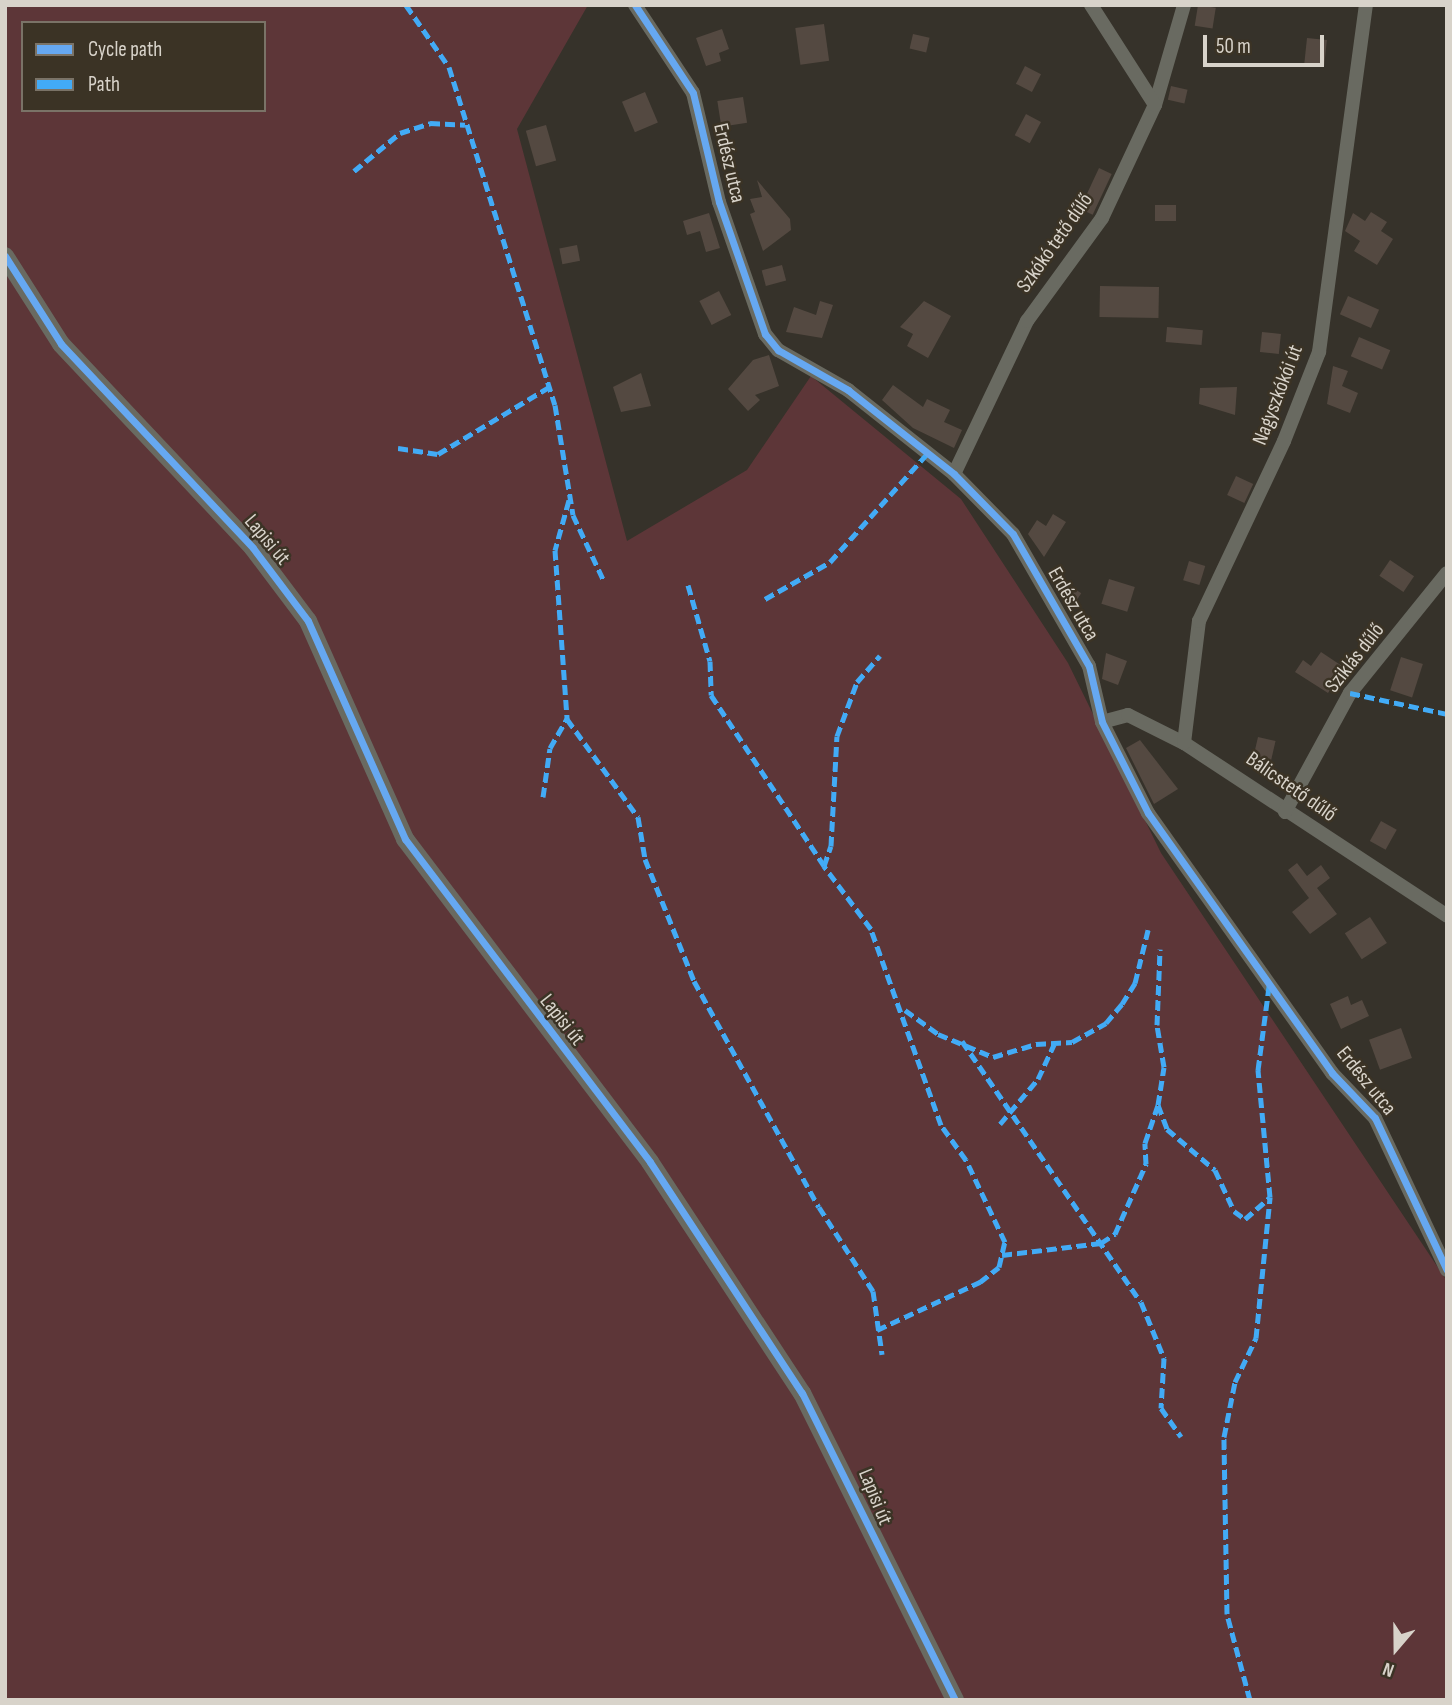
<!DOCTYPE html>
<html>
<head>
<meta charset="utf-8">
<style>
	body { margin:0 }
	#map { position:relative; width:1452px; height:1705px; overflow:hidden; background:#36322a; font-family:"Sofia Sans Condensed",sans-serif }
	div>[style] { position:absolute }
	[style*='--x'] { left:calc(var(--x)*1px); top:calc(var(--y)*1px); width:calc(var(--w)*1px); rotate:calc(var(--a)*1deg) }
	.green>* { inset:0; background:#5d3638 }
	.building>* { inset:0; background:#544941; transform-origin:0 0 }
	.minor>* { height:14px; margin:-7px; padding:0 7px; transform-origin:7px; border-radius:7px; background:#696a61 }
	.tertiary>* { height:18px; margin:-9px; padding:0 9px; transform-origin:9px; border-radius:9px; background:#696a61 }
	.quiet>* { height:5px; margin-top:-2.5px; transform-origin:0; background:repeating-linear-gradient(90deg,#42abf6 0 10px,transparent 0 15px) }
	.cycleway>* { height:7px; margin:-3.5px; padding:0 3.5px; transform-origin:3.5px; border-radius:3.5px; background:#66a8f1 }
	span { translate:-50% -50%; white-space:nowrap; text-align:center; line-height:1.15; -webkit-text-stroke:5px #3b3325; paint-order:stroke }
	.street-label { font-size:21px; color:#d8d3ca }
	.frame { position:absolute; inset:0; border:7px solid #d8d3ca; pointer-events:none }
	.legend { position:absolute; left:21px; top:21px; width:245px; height:91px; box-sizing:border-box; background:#3b3325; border:2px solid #7a7367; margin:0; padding:9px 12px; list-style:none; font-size:21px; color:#d8d3ca }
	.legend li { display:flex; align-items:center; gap:14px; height:35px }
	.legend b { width:35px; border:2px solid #7a7367 }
	.north { position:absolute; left:1361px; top:1614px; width:70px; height:70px; -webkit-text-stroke:5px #3b3325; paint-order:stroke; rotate:200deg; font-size:19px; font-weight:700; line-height:28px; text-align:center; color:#d8d3ca }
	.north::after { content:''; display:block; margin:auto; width:24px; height:32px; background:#d8d3ca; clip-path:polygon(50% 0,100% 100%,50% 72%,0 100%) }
	.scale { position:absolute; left:1203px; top:35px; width:121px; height:32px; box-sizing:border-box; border:4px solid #d8d3ca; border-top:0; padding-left:9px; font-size:21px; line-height:24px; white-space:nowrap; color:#d8d3ca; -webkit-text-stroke:5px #3b3325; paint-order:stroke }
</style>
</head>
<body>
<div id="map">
	<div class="green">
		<div style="clip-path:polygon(evenodd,5px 5px,588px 5px,517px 129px,627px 541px,747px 470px,811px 376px,961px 499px,1068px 663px,1161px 853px,1447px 1281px,1447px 1700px,5px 1700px,5px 5px,23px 23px,264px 23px,264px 110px,23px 110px,23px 23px)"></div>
	</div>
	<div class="building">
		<div style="left:1198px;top:5px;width:18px;height:21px;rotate:9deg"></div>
		<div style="left:824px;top:24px;width:37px;height:29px;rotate:82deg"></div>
		<div style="clip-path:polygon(722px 29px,729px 49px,719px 53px,721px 61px,706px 66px,696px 38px)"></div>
		<div style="left:913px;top:34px;width:17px;height:15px;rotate:13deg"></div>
		<div style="left:1307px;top:38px;width:20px;height:26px;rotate:6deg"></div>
		<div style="left:1025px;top:66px;width:18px;height:20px;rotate:27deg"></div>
		<div style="left:1171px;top:86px;width:17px;height:14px;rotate:13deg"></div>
		<div style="left:645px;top:92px;width:33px;height:25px;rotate:67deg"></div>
		<div style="left:743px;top:97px;width:26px;height:26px;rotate:81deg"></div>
		<div style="left:1026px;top:114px;width:17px;height:24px;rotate:28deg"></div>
		<div style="left:546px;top:125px;width:37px;height:21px;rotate:74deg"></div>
		<div style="left:1099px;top:168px;width:14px;height:45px;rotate:25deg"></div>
		<div style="clip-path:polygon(757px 180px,790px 219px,791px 230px,763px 251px,750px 214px,755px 212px,750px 199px,762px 197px)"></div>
		<div style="left:1155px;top:205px;width:21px;height:16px"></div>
		<div style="clip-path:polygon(1371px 212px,1387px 222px,1381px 231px,1393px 239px,1377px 265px,1354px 251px,1360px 241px,1345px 231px,1353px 213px,1365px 221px)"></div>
		<div style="clip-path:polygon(709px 213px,720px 248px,706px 252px,700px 231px,687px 235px,683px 221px)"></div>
		<div style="left:577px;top:245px;width:16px;height:18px;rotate:79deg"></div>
		<div style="left:782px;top:265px;width:16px;height:21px;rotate:75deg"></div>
		<div style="left:1100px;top:286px;width:59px;height:31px;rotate:1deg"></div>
		<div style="left:719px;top:291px;width:27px;height:22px;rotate:63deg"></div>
		<div style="left:1348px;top:296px;width:34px;height:20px;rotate:24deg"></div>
		<div style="clip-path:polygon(820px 301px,833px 305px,822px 338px,786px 332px,794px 307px,816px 315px)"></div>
		<div style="clip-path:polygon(924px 301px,951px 316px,928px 358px,907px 346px,913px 334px,900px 327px)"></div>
		<div style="left:1167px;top:327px;width:36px;height:15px;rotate:5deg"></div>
		<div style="left:1262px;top:332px;width:19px;height:20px;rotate:6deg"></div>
		<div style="left:1359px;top:337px;width:34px;height:21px;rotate:23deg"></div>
		<div style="clip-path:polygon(769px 355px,779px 386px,755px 395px,760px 400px,748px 411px,728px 389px,753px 360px)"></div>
		<div style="clip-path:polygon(1333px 366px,1348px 371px,1342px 386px,1358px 393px,1350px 413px,1327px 404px)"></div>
		<div style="clip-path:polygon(641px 373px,651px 406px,621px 412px,613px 387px)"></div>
		<div style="clip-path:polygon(893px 385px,923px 407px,927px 399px,950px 410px,944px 422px,962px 430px,954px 448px,913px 428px,882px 400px)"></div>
		<div style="clip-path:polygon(1237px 387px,1235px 415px,1199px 404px,1200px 388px)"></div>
		<div style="left:1236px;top:476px;width:19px;height:21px;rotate:25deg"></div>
		<div style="clip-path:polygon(1053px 514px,1066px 522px,1044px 557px,1028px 534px,1037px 520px,1046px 526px)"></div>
		<div style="left:1390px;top:560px;width:29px;height:19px;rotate:34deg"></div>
		<div style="left:1189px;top:561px;width:17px;height:20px;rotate:17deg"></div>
		<div style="left:1109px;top:579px;width:27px;height:26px;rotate:17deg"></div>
		<div style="left:1063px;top:581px;width:22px;height:12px;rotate:34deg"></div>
		<div style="clip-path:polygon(1321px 652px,1345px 668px,1328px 693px,1295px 672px,1303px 660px,1311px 666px)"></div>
		<div style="clip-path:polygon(1106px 653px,1127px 661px,1118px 685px,1102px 679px)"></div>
		<div style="left:1401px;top:657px;width:23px;height:35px;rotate:18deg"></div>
		<div style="left:1258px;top:737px;width:18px;height:26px;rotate:13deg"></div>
		<div style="clip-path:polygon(1140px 740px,1178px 789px,1154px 804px,1126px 748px)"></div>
		<div style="left:1381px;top:821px;width:18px;height:23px;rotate:29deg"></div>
		<div style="clip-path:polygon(1297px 863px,1307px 876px,1321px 865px,1330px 878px,1317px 888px,1337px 914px,1310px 934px,1292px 912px,1309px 898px,1288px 870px)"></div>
		<div style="left:1370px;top:917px;width:31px;height:30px;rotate:57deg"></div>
		<div style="clip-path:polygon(1348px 996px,1351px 1005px,1362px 1000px,1369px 1016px,1341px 1029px,1330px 1004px)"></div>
		<div style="left:1401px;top:1028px;width:32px;height:34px;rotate:70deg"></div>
	</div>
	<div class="minor">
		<div style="--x:635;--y:5;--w:105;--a:56.6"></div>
		<div style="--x:693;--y:93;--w:112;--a:76.6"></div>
		<div style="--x:719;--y:202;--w:140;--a:70.8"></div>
		<div style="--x:765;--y:334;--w:21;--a:51"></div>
		<div style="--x:778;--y:350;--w:81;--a:29.7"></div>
		<div style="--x:848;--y:390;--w:135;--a:38.4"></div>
		<div style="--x:954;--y:474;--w:84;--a:45.5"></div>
		<div style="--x:1013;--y:534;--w:152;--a:60.1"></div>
		<div style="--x:1089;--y:666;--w:57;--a:76.9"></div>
		<div style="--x:1102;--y:722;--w:102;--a:63.2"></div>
		<div style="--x:1148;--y:813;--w:319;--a:54.7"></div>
		<div style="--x:1332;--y:1073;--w:62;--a:46.3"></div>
		<div style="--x:1375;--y:1118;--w:168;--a:64.7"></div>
		<div style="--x:1155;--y:105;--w:104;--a:-73.8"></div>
		<div style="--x:954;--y:474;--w:170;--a:-64.5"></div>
		<div style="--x:1027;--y:321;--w:127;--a:-53.9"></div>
		<div style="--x:1102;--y:218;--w:125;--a:-64.9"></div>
		<div style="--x:1155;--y:105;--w:119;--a:-122.6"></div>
		<div style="--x:1102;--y:722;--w:27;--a:-15"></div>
		<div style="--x:1128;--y:715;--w:63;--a:26.6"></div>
		<div style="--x:1184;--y:743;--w:315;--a:33.3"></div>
		<div style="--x:1184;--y:743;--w:123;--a:-83"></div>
		<div style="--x:1199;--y:621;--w:199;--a:-64.7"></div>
		<div style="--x:1284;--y:441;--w:96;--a:-68.5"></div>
		<div style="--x:1319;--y:352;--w:350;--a:-82.3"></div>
		<div style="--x:1285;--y:812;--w:136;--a:-61.4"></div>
		<div style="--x:1350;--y:693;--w:154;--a:-51.1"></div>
	</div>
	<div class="tertiary">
		<div style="--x:5;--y:256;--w:104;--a:57.5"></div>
		<div style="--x:61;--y:344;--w:280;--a:46.7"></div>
		<div style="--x:253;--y:548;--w:91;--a:53"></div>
		<div style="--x:308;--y:621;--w:239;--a:66"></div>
		<div style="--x:405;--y:839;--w:405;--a:52.8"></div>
		<div style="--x:650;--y:1162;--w:277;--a:56.7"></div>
		<div style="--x:802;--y:1393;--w:343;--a:63.5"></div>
	</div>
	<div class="quiet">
		<div style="--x:406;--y:5;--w:75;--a:55.3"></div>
		<div style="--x:449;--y:67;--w:354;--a:72.6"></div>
		<div style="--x:555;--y:405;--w:111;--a:80.7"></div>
		<div style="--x:573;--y:515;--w:71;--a:64.9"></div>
		<div style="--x:354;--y:171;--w:60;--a:-39.6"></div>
		<div style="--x:400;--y:133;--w:32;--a:-18"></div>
		<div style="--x:430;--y:123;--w:35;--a:3"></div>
		<div style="--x:398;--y:448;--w:40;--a:8.5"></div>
		<div style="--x:438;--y:454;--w:130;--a:-31.1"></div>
		<div style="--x:569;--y:500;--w:52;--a:105.6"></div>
		<div style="--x:555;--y:550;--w:169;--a:85.9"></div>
		<div style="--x:567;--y:719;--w:121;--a:54.1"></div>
		<div style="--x:638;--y:817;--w:43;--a:80.5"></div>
		<div style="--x:645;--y:859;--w:131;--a:68.1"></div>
		<div style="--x:694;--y:981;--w:258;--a:61.1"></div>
		<div style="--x:819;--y:1207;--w:100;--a:57.3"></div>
		<div style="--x:873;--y:1291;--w:64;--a:81.9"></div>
		<div style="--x:688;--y:585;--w:79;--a:73.9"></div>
		<div style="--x:710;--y:661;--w:34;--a:88"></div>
		<div style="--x:711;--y:695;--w:205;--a:56.5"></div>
		<div style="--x:765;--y:599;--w:75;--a:-29.6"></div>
		<div style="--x:830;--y:562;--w:145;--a:-48.1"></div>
		<div style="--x:1350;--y:693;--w:99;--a:12.2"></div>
		<div style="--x:543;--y:797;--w:49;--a:-81.9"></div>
		<div style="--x:550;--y:748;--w:34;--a:-60"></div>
		<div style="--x:905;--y:1010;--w:41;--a:36"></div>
		<div style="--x:938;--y:1034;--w:60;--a:22.7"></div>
		<div style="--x:993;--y:1057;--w:45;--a:-16.8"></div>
		<div style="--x:1036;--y:1044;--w:36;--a:-3"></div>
		<div style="--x:1072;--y:1042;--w:39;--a:-29"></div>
		<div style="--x:1106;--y:1023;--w:25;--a:-50"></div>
		<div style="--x:1122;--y:1004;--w:25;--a:-58"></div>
		<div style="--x:1135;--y:983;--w:55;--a:-76.2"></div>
		<div style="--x:962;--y:1041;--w:316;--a:55.6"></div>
		<div style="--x:1141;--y:1302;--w:61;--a:67.7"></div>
		<div style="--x:1164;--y:1358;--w:50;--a:93.4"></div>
		<div style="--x:1161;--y:1408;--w:35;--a:55"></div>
		<div style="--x:1158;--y:1105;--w:26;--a:69"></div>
		<div style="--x:1167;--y:1129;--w:63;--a:40.5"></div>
		<div style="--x:1215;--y:1170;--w:45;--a:65.1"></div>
		<div style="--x:1234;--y:1211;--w:14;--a:36"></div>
		<div style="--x:1245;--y:1219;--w:32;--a:-41"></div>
		<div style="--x:1000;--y:1124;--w:59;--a:-49.8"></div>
		<div style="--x:1038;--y:1079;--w:38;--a:-65"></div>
		<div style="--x:1002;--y:1255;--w:100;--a:-6.9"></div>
		<div style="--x:1101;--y:1243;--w:17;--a:-33"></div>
		<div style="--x:1115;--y:1234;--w:77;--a:-66.1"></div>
		<div style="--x:1146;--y:1164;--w:21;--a:-93"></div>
		<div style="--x:1145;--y:1143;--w:40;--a:-71.1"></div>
		<div style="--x:1158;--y:1105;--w:38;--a:-81"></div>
		<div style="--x:1164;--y:1067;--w:43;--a:-99.5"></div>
		<div style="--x:1157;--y:1025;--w:76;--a:-87.7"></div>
		<div style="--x:877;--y:1330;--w:114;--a:-25"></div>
		<div style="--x:980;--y:1282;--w:24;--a:-38"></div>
		<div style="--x:999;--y:1267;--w:26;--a:-77"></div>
		<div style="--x:1005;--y:1242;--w:91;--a:-115.4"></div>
		<div style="--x:966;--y:1160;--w:43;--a:-125.5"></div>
		<div style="--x:941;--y:1125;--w:208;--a:-109.7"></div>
		<div style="--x:871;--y:929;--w:79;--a:-126.7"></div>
		<div style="--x:824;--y:866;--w:21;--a:-71"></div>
		<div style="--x:831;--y:846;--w:110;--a:-86.9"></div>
		<div style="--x:837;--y:736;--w:58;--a:-69.7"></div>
		<div style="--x:857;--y:682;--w:35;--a:-49"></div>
		<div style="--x:1250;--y:1700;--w:89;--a:-105"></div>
		<div style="--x:1227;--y:1614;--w:177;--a:-91"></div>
		<div style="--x:1224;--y:1437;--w:56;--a:-78.7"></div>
		<div style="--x:1235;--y:1382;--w:49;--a:-64.5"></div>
		<div style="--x:1256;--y:1338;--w:142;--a:-84.3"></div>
		<div style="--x:1270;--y:1197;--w:128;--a:-95.4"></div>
		<div style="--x:1258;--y:1070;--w:85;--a:-82.5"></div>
	</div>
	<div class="cycleway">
		<div style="--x:635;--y:5;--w:105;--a:56.6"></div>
		<div style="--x:693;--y:93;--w:112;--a:76.6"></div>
		<div style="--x:719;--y:202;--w:140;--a:70.8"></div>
		<div style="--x:765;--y:334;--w:21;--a:51"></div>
		<div style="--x:778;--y:350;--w:81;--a:29.7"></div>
		<div style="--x:848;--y:390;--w:135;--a:38.4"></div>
		<div style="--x:954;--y:474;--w:84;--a:45.5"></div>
		<div style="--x:1013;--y:534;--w:152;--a:60.1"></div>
		<div style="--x:1089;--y:666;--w:57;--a:76.9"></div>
		<div style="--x:1102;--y:722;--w:102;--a:63.2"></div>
		<div style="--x:1148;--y:813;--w:319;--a:54.7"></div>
		<div style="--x:1332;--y:1073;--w:62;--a:46.3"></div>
		<div style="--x:1375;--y:1118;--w:168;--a:64.7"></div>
		<div style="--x:5;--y:256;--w:104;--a:57.5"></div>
		<div style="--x:61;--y:344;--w:280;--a:46.7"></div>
		<div style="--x:253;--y:548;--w:91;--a:53"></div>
		<div style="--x:308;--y:621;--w:239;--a:66"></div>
		<div style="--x:405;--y:839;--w:405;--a:52.8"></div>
		<div style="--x:650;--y:1162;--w:277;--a:56.7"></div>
		<div style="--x:802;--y:1393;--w:343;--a:63.5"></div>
	</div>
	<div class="street-label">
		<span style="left:729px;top:163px;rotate:77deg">Erdész utca</span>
		<span style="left:1055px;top:243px;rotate:-55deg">Szkókó tető dűlő</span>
		<span style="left:1278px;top:395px;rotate:-69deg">Nagyszkókói út</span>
		<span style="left:267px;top:540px;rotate:50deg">Lapisi út</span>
		<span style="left:1073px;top:604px;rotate:60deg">Erdész utca</span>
		<span style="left:1355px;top:658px;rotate:-52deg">Sziklás dűlő</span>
		<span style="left:1291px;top:787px;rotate:35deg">Bálicstető dűlő</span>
		<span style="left:562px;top:1020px;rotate:52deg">Lapisi út</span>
		<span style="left:1366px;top:1081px;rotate:51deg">Erdész utca</span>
		<span style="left:875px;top:1497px;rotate:68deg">Lapisi út</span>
	</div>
	<div class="frame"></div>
	<ul class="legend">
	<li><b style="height:9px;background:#66a8f1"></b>Cycle path</li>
	<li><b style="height:9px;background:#42abf6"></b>Path</li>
	</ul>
	<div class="north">N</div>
	<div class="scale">50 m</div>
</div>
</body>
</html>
